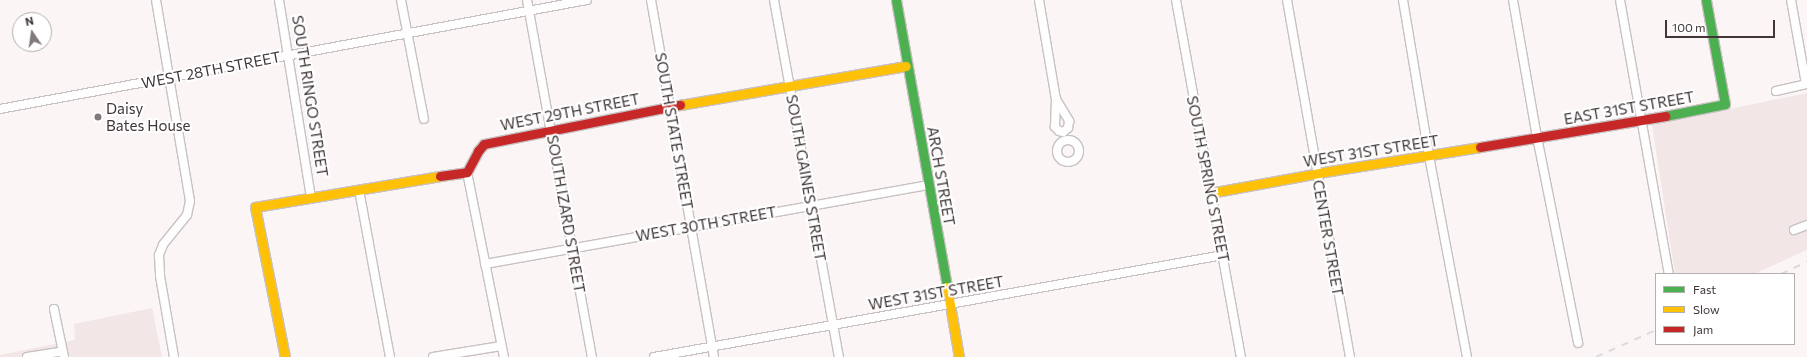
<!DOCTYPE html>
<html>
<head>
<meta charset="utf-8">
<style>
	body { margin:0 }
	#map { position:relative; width:1807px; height:357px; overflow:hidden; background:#fbf5f5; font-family:Commissioner,sans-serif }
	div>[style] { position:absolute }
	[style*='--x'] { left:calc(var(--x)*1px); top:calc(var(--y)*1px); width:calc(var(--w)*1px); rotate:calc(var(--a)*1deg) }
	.built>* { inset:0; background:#f3e6e6 }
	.roads { filter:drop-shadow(1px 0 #c8c1c2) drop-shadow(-1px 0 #c8c1c2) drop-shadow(0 1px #c8c1c2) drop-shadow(0 -1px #c8c1c2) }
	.street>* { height:8px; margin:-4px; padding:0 4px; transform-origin:4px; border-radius:4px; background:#fefefe }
	.street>.ring { margin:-4px; padding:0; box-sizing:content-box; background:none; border:8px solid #fefefe; border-radius:50% }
	.fast>* { height:9px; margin:-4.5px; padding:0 4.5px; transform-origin:4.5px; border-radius:4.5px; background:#4caf50 }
	.slow>* { height:9px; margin:-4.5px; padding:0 4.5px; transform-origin:4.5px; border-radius:4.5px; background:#ffc107 }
	.jam>* { height:9px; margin:-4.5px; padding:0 4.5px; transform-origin:4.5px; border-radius:4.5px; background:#c62828 }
	.rail>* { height:2px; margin-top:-1px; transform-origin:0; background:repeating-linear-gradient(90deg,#dddbdb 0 7px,transparent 0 14px) }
	.dots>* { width:11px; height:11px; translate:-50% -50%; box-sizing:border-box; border:2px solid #fff; border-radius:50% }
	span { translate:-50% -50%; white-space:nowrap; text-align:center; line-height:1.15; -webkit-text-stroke:4px #fff; paint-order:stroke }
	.street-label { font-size:15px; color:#403637 }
	.poi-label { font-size:15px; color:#403637 }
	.left { translate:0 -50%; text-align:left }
	.legend { position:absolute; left:1655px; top:273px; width:140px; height:72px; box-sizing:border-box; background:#fff; border:1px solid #b3afaf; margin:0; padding:5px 7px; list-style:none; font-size:12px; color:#403637 }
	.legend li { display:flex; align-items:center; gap:8px; height:20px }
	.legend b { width:20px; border:1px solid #b3afaf }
	.north { position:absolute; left:12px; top:12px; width:40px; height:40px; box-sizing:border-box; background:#fff; border:1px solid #b3afaf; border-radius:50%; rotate:347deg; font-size:11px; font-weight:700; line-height:16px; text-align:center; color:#403637 }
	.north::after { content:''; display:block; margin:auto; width:14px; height:18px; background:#81797a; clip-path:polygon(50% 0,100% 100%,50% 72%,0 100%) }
	.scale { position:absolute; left:1665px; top:20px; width:110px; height:18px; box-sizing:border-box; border:2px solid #403637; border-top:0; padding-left:5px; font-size:12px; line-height:14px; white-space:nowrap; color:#403637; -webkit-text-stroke:3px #fff; paint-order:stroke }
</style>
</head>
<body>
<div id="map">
	<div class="built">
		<div style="clip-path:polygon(1807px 93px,1807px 250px,1754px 274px,1675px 274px,1652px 125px)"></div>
		<div style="clip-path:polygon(152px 308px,162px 357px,0 357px,0 355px,75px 340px,74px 324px)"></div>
	</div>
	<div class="roads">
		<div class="street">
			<div style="--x:156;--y:0;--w:204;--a:80.4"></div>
			<div style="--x:190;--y:201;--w:14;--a:102"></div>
			<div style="--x:187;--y:215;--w:38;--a:129"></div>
			<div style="--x:163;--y:245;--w:11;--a:112"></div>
			<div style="--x:159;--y:255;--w:21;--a:87"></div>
			<div style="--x:160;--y:276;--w:82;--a:80.2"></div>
			<div style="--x:279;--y:0;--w:200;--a:80.8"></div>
			<div style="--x:401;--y:0;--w:121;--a:79.1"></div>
			<div style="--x:527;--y:0;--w:363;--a:79.7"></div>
			<div style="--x:651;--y:0;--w:363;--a:80"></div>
			<div style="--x:774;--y:0;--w:363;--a:79.7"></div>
			<div style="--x:1039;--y:0;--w:100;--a:80.3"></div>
			<div style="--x:1176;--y:0;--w:363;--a:79.7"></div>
			<div style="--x:1287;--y:0;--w:363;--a:80"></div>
			<div style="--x:1403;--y:0;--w:158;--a:80.5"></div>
			<div style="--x:1429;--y:156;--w:205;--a:79.3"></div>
			<div style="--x:1513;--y:0;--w:139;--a:80.1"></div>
			<div style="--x:1537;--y:137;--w:210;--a:78.7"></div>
			<div style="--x:1620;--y:0;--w:278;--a:79.9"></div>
			<div style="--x:1776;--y:91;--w:31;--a:-13"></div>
			<div style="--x:1806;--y:84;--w:85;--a:-100.1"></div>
			<div style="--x:1056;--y:99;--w:26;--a:59"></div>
			<div style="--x:1069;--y:121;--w:7;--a:98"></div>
			<div style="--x:1068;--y:128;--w:6;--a:141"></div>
			<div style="--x:1063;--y:132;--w:4;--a:-166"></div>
			<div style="--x:1059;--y:131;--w:6;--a:-135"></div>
			<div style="--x:1055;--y:127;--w:28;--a:-88"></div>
			<div style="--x:0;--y:109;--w:597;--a:-10.52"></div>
			<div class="ring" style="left:1057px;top:140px;width:14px;height:14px"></div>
			<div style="--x:467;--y:172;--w:189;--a:78.7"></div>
			<div style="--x:359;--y:190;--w:170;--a:79.5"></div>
			<div style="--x:1794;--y:230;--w:14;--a:-21"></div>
			<div style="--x:485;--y:264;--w:450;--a:-10.1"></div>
			<div style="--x:54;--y:309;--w:49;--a:78.2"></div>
			<div style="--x:27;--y:357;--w:36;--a:-9"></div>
			<div style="--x:433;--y:357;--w:69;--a:-9.2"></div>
			<div style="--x:654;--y:357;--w:578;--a:-10.16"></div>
		</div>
		<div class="fast">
			<div style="--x:896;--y:0;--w:291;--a:79.9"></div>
			<div style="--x:1665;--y:116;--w:61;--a:-11.3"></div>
			<div style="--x:1725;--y:104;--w:106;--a:-100.4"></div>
		</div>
		<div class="slow">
			<div style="--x:680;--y:105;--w:229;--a:-9.8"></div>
			<div style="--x:1210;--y:193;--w:116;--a:-10.4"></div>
			<div style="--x:1324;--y:172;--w:158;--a:-9.1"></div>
			<div style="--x:947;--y:287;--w:71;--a:80.3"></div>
			<div style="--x:285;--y:357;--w:153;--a:-101.3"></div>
			<div style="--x:255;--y:207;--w:188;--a:-9.5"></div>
		</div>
		<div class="jam">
			<div style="--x:1480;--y:147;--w:188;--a:-9.5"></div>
			<div style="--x:440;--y:176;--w:27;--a:-8"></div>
			<div style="--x:467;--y:172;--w:24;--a:-62"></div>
			<div style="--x:478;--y:151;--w:9;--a:-49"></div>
			<div style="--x:484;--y:144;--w:200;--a:-11.3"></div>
		</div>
	</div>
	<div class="rail">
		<div style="--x:1781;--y:274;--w:29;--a:-25"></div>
		<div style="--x:1596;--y:357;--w:66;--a:-24.2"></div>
	</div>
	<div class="dots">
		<div style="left:98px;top:117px;background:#81797a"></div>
	</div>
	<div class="street-label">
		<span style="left:211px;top:70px;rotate:-11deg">WEST 28TH STREET</span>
		<span style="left:310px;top:96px;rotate:81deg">SOUTH RINGO STREET</span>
		<span style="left:1629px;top:108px;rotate:-10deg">EAST 31ST STREET</span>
		<span style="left:570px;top:112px;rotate:-11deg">WEST 29TH STREET</span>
		<span style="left:674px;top:131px;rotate:80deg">SOUTH STATE STREET</span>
		<span style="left:1371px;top:151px;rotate:-9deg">WEST 31ST STREET</span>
		<span style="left:941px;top:176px;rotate:80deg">ARCH STREET</span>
		<span style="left:806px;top:178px;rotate:80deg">SOUTH GAINES STREET</span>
		<span style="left:1208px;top:179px;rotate:79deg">SOUTH SPRING STREET</span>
		<span style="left:566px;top:214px;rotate:80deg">SOUTH IZARD STREET</span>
		<span style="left:706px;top:224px;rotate:-10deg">WEST 30TH STREET</span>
		<span style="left:1328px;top:238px;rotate:80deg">CENTER STREET</span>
		<span style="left:936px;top:293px;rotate:-10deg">WEST 31ST STREET</span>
	</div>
	<div class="poi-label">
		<span class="left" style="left:106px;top:117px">Daisy<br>Bates House</span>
	</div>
	<ul class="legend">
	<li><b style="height:5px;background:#4caf50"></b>Fast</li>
	<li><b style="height:5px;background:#ffc107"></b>Slow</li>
	<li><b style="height:5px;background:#c62828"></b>Jam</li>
	</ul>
	<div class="north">N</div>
	<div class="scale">100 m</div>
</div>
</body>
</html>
